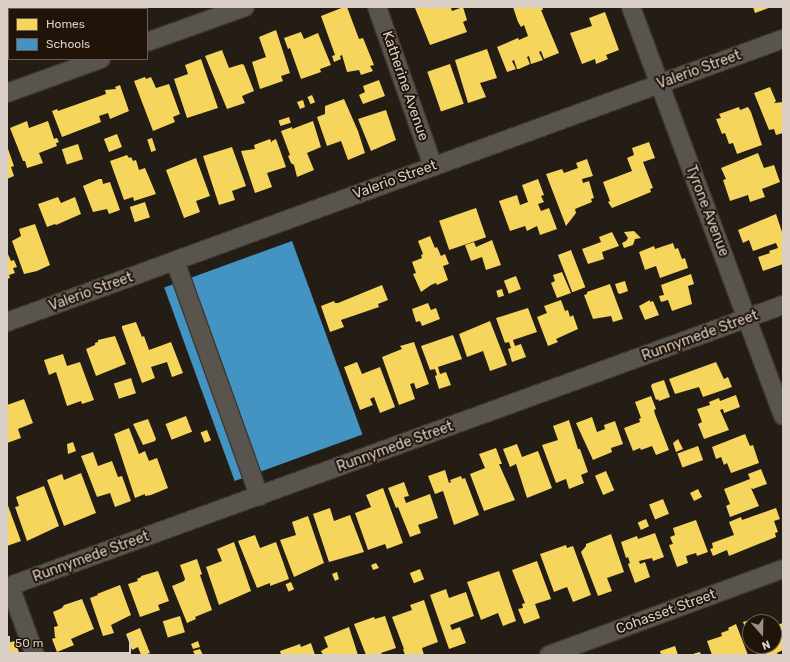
<!DOCTYPE html>
<html>
<head>
<meta charset="utf-8">
<style>
	body { margin:0 }
	#map { position:relative; width:790px; height:662px; overflow:hidden; background:#241d16; font-family:Rubik,sans-serif }
	div>[style] { position:absolute }
	[style*='--x'] { left:calc(var(--x)*1px); top:calc(var(--y)*1px); width:calc(var(--w)*1px); rotate:calc(var(--a)*1deg) }
	.homes>* { inset:0; background:#f6d55c; transform-origin:0 0 }
	.schools>* { inset:0; background:#4393c3; transform-origin:0 0 }
	.roads { filter:drop-shadow(1px 0 #3e3732) drop-shadow(-1px 0 #3e3732) drop-shadow(0 1px #3e3732) drop-shadow(0 -1px #3e3732) }
	.minor>* { height:18px; margin:-9px; padding:0 9px; transform-origin:9px; border-radius:9px; background:#59544e }
	span { translate:-50% -50%; white-space:nowrap; text-align:center; line-height:1.15; -webkit-text-stroke:4px #201307; paint-order:stroke }
	.street-label { font-size:14px; color:#d9cfc7 }
	.frame { position:absolute; inset:0; border:8px solid #d9cfc7; pointer-events:none }
	.legend { position:absolute; left:8px; top:8px; width:140px; height:52px; box-sizing:border-box; background:#201307; border:1px solid #6a5e54; margin:0; padding:5px 7px; list-style:none; font-size:12px; color:#d9cfc7 }
	.legend li { display:flex; align-items:center; gap:8px; height:20px }
	.legend b { width:20px; border:1px solid #6a5e54 }
	.north { position:absolute; left:742px; top:614px; width:40px; height:40px; box-sizing:border-box; background:#201307; border:1px solid #6a5e54; border-radius:50%; rotate:160deg; font-size:11px; font-weight:700; line-height:16px; text-align:center; color:#d9cfc7 }
	.north::after { content:''; display:block; margin:auto; width:14px; height:18px; background:#9a9189; clip-path:polygon(50% 0,100% 100%,50% 72%,0 100%) }
	.scale { position:absolute; left:8px; top:636px; width:123px; height:18px; box-sizing:border-box; border:2px solid #d9cfc7; border-top:0; padding-left:5px; font-size:12px; line-height:14px; white-space:nowrap; color:#d9cfc7; -webkit-text-stroke:3px #201307; paint-order:stroke }
</style>
</head>
<body>
<div id="map">
	<div class="homes">
		<div style="left:8px;top:7px;width:36px;height:2px"></div>
		<div style="left:52px;top:7px;width:22px;height:2px"></div>
		<div style="left:95px;top:7px;width:20px;height:2px"></div>
		<div style="clip-path:polygon(344px 7px,347px 7px,359px 39px,363px 38px,374px 65px,370px 66px,373px 71px,361px 75px,359px 70px,347px 72px,342px 55px,340px 56px,341px 59px,334px 62px,332px 56px,335px 55px,321px 16px)"></div>
		<div style="clip-path:polygon(418px 7px,453px 7px,451px 8px,452px 11px,463px 7px,467px 20px,463px 22px,467px 32px,430px 45px,415px 8px)"></div>
		<div style="clip-path:polygon(513px 7px,542px 7px,543px 10px,541px 10px,559px 53px,544px 59px,541px 51px,539px 52px,543px 60px,531px 64px,529px 56px,527px 57px,530px 64px,519px 69px,517px 69px,514px 60px,512px 61px,516px 69px,507px 72px,497px 47px,518px 38px,519px 40px,528px 36px,524px 25px,521px 27px,518px 22px)"></div>
		<div style="clip-path:polygon(753px 7px,771px 7px,755px 13px)"></div>
		<div style="clip-path:polygon(605px 12px,619px 50px,606px 55px,608px 59px,596px 64px,595px 59px,582px 64px,570px 33px,592px 26px,589px 18px)"></div>
		<div style="clip-path:polygon(7px 24px,9px 29px,9px 36px,7px 37px)"></div>
		<div style="clip-path:polygon(276px 30px,290px 73px,281px 76px,283px 81px,260px 89px,252px 62px,266px 57px,259px 37px)"></div>
		<div style="clip-path:polygon(301px 32px,304px 39px,318px 33px,331px 65px,320px 69px,321px 72px,301px 79px,290px 48px,288px 49px,284px 38px)"></div>
		<div style="clip-path:polygon(487px 49px,497px 78px,480px 83px,486px 97px,468px 103px,455px 60px)"></div>
		<div style="clip-path:polygon(222px 50px,229px 68px,242px 64px,244px 65px,254px 91px,242px 96px,245px 103px,227px 109px,205px 56px)"></div>
		<div style="clip-path:polygon(201px 59px,218px 108px,187px 118px,174px 79px,188px 74px,185px 65px)"></div>
		<div style="left:450px;top:64px;width:42px;height:24px;rotate:71deg"></div>
		<div style="clip-path:polygon(145px 77px,146px 79px,151px 77px,156px 88px,169px 84px,180px 114px,173px 117px,175px 122px,153px 131px,134px 81px)"></div>
		<div style="clip-path:polygon(379px 80px,385px 96px,363px 104px,359px 95px,365px 92px,363px 86px)"></div>
		<div style="clip-path:polygon(120px 85px,129px 111px,110px 119px,108px 113px,99px 116px,101px 122px,62px 137px,52px 111px,57px 109px,58px 111px,106px 94px,105px 90px,116px 89px,115px 87px)"></div>
		<div style="clip-path:polygon(770px 87px,776px 101px,774px 103px,783px 102px,783px 133px,776px 135px,774px 129px,769px 130px,754px 93px)"></div>
		<div style="left:312px;top:95px;width:8px;height:5px;rotate:67deg"></div>
		<div style="clip-path:polygon(344px 99px,358px 131px,365px 153px,348px 160px,341px 141px,327px 146px,317px 117px,325px 114px,325px 106px)"></div>
		<div style="clip-path:polygon(303px 100px,305px 107px,300px 109px,297px 102px)"></div>
		<div style="clip-path:polygon(739px 107px,740px 110px,748px 107px,751px 112px,762px 145px,737px 154px,733px 143px,729px 144px,725px 133px,722px 134px,716px 119px,721px 118px,719px 114px)"></div>
		<div style="clip-path:polygon(386px 110px,396px 140px,371px 151px,358px 119px)"></div>
		<div style="left:289px;top:117px;width:6px;height:11px;rotate:72deg"></div>
		<div style="clip-path:polygon(27px 121px,29px 128px,48px 121px,54px 139px,57px 138px,59px 142px,56px 143px,57px 146px,39px 153px,43px 163px,27px 168px,25px 161px,23px 161px,10px 128px)"></div>
		<div style="clip-path:polygon(313px 121px,321px 147px,307px 153px,314px 170px,297px 177px,294px 165px,291px 163px,288px 156px,290px 155px,281px 131px,292px 127px,292px 129px)"></div>
		<div style="left:117px;top:134px;width:14px;height:14px;rotate:69deg"></div>
		<div style="left:152px;top:138px;width:13px;height:5px;rotate:72deg"></div>
		<div style="clip-path:polygon(270px 139px,272px 143px,272px 141px,276px 139px,286px 167px,267px 173px,272px 187px,255px 193px,241px 151px,255px 149px,254px 145px)"></div>
		<div style="clip-path:polygon(649px 142px,655px 158px,643px 162px,653px 188px,650px 189px,651px 192px,612px 208px,608px 202px,610px 201px,603px 182px,632px 171px,627px 158px,634px 155px,632px 148px)"></div>
		<div style="left:78px;top:144px;width:16px;height:17px;rotate:72deg"></div>
		<div style="clip-path:polygon(7px 146px,14px 166px,11px 167px,14px 176px,7px 179px)"></div>
		<div style="clip-path:polygon(232px 147px,246px 186px,232px 191px,235px 200px,219px 205px,203px 156px)"></div>
		<div style="clip-path:polygon(758px 153px,764px 168px,774px 165px,780px 182px,762px 189px,765px 197px,750px 202px,748px 195px,730px 201px,723px 180px,726px 179px,721px 168px)"></div>
		<div style="clip-path:polygon(127px 155px,129px 158px,131px 157px,133px 161px,136px 160px,139px 170px,145px 168px,156px 194px,134px 201px,133px 197px,124px 200px,110px 161px)"></div>
		<div style="clip-path:polygon(196px 158px,210px 196px,196px 201px,200px 212px,184px 218px,166px 170px)"></div>
		<div style="clip-path:polygon(587px 159px,593px 176px,582px 179px,583px 183px,589px 181px,594px 198px,591px 199px,592px 202px,575px 209px,576px 213px,566px 226px,546px 174px,562px 169px,564px 173px,578px 168px,576px 163px)"></div>
		<div style="clip-path:polygon(99px 179px,102px 179px,103px 184px,110px 182px,120px 210px,109px 214px,107px 209px,93px 212px,83px 186px)"></div>
		<div style="clip-path:polygon(538px 179px,544px 195px,541px 196px,544px 202px,538px 204px,541px 211px,549px 208px,557px 229px,540px 235px,537px 226px,527px 231px,525px 226px,510px 231px,499px 201px,517px 195px,520px 205px,528px 202px,522px 185px)"></div>
		<div style="clip-path:polygon(58px 197px,61px 203px,75px 197px,81px 214px,56px 225px,55px 224px,47px 227px,38px 204px)"></div>
		<div style="left:145px;top:202px;width:16px;height:16px;rotate:72deg"></div>
		<div style="left:476px;top:208px;width:31px;height:39px;rotate:71deg"></div>
		<div style="clip-path:polygon(776px 214px,783px 235px,783px 264px,763px 271px,758px 257px,770px 253px,769px 251px,778px 248px,776px 243px,753px 251px,749px 240px,743px 243px,738px 230px)"></div>
		<div style="clip-path:polygon(35px 224px,50px 265px,37px 271px,24px 274px,12px 241px,21px 236px,19px 229px)"></div>
		<div style="clip-path:polygon(634px 231px,641px 238px,635px 239px,633px 245px,624px 248px,622px 243px,626px 241px,628px 238px,624px 232px)"></div>
		<div style="clip-path:polygon(612px 232px,619px 246px,602px 252px,604px 259px,588px 264px,582px 249px,601px 242px,599px 237px)"></div>
		<div style="clip-path:polygon(430px 236px,435px 248px,437px 247px,441px 256px,445px 254px,449px 264px,443px 266px,448px 280px,437px 285px,436px 283px,431px 285px,421px 292px,413px 274px,416px 273px,412px 262px,422px 258px,421px 255px,423px 254px,418px 241px)"></div>
		<div style="clip-path:polygon(492px 240px,501px 265px,486px 270px,482px 257px,471px 261px,465px 245px,474px 242px,476px 247px)"></div>
		<div style="clip-path:polygon(673px 243px,675px 249px,678px 248px,682px 259px,685px 258px,688px 268px,660px 278px,656px 266px,645px 270px,639px 252px,654px 246px,655px 249px)"></div>
		<div style="left:571px;top:250px;width:40px;height:14px;rotate:69deg"></div>
		<div style="clip-path:polygon(7px 252px,11px 261px,14px 260px,17px 267px,13px 268px,15px 273px,9px 275px,10px 278px,7px 279px)"></div>
		<div style="clip-path:polygon(562px 272px,571px 293px,557px 298px,551px 283px,555px 281px,553px 275px)"></div>
		<div style="clip-path:polygon(691px 274px,694px 284px,688px 286px,692px 304px,672px 311px,668px 300px,661px 302px,659px 296px,664px 295px,661px 285px)"></div>
		<div style="left:516px;top:276px;width:14px;height:13px;rotate:69deg"></div>
		<div style="clip-path:polygon(625px 281px,628px 291px,620px 294px,618px 293px,615px 284px)"></div>
		<div style="clip-path:polygon(610px 284px,623px 319px,613px 322px,611px 316px,593px 319px,584px 295px,587px 294px,587px 292px)"></div>
		<div style="clip-path:polygon(382px 285px,388px 300px,378px 304px,379px 307px,341px 320px,344px 327px,330px 332px,321px 306px,334px 301px,335px 303px,338px 303px)"></div>
		<div style="left:502px;top:289px;width:7px;height:6px;rotate:74deg"></div>
		<div style="clip-path:polygon(561px 300px,565px 311px,568px 310px,570px 317px,573px 315px,578px 329px,556px 339px,558px 342px,548px 346px,537px 317px,547px 313px,544px 306px)"></div>
		<div style="clip-path:polygon(650px 300px,650px 302px,653px 301px,659px 315px,645px 320px,639px 306px)"></div>
		<div style="clip-path:polygon(428px 303px,431px 310px,436px 308px,440px 319px,422px 326px,420px 321px,416px 322px,412px 309px)"></div>
		<div style="clip-path:polygon(528px 308px,537px 332px,513px 340px,515px 346px,521px 344px,526px 357px,512px 362px,508px 349px,511px 348px,509px 342px,505px 343px,496px 318px)"></div>
		<div style="clip-path:polygon(490px 321px,507px 365px,490px 371px,483px 351px,467px 357px,459px 334px)"></div>
		<div style="clip-path:polygon(136px 322px,142px 337px,144px 336px,149px 350px,171px 342px,183px 373px,172px 377px,167px 362px,151px 367px,155px 378px,142px 383px,122px 328px,122px 326px)"></div>
		<div style="clip-path:polygon(453px 335px,462px 359px,438px 367px,440px 374px,446px 372px,451px 385px,439px 389px,435px 376px,437px 375px,435px 369px,430px 370px,421px 346px)"></div>
		<div style="clip-path:polygon(115px 336px,126px 364px,96px 376px,86px 349px,95px 345px,95px 343px,98px 342px,98px 340px)"></div>
		<div style="clip-path:polygon(414px 342px,429px 384px,416px 389px,414px 383px,410px 384px,415px 399px,399px 405px,382px 357px,402px 349px,400px 346px)"></div>
		<div style="clip-path:polygon(63px 354px,67px 366px,80px 362px,94px 400px,82px 404px,81px 401px,67px 406px,56px 372px,49px 375px,44px 360px)"></div>
		<div style="clip-path:polygon(357px 362px,362px 374px,380px 367px,395px 407px,380px 413px,374px 397px,370px 399px,373px 405px,360px 410px,344px 367px)"></div>
		<div style="clip-path:polygon(716px 362px,724px 379px,728px 377px,732px 387px,703px 397px,699px 387px,675px 394px,669px 379px)"></div>
		<div style="left:131px;top:378px;width:16px;height:18px;rotate:72deg"></div>
		<div style="clip-path:polygon(664px 380px,670px 397px,659px 401px,658px 399px,656px 400px,651px 386px,652px 384px)"></div>
		<div style="clip-path:polygon(736px 395px,740px 407px,724px 413px,723px 409px,720px 410px,729px 430px,704px 439px,698px 424px,702px 422px,697px 409px,710px 405px,709px 402px,719px 398px,720px 401px)"></div>
		<div style="clip-path:polygon(651px 396px,656px 409px,654px 410px,655px 414px,669px 450px,656px 455px,652px 446px,641px 450px,640px 448px,633px 451px,624px 428px,640px 422px,639px 419px,641px 418px,635px 402px)"></div>
		<div style="clip-path:polygon(24px 399px,33px 423px,18px 429px,21px 438px,7px 443px,7px 405px)"></div>
		<div style="left:186px;top:416px;width:17px;height:22px;rotate:69deg"></div>
		<div style="clip-path:polygon(592px 417px,597px 432px,605px 429px,604px 425px,615px 421px,623px 444px,611px 448px,612px 452px,593px 460px,576px 423px)"></div>
		<div style="clip-path:polygon(148px 419px,156px 439px,155px 441px,143px 445px,133px 424px)"></div>
		<div style="clip-path:polygon(569px 420px,578px 449px,580px 449px,588px 472px,581px 475px,584px 483px,569px 489px,566px 479px,556px 483px,542px 445px,558px 440px,553px 426px)"></div>
		<div style="clip-path:polygon(129px 428px,139px 454px,145px 451px,149px 461px,157px 458px,168px 488px,151px 495px,145px 496px,145px 494px,135px 498px,114px 434px)"></div>
		<div style="left:207px;top:430px;width:11px;height:7px;rotate:68deg"></div>
		<div style="clip-path:polygon(745px 434px,750px 446px,753px 445px,759px 463px,731px 473px,727px 463px,724px 465px,721px 457px,716px 459px,712px 447px)"></div>
		<div style="clip-path:polygon(678px 439px,683px 449px,676px 452px,673px 443px)"></div>
		<div style="clip-path:polygon(73px 442px,76px 451px,68px 454px,67px 444px)"></div>
		<div style="clip-path:polygon(517px 444px,522px 457px,538px 451px,552px 488px,527px 498px,516px 464px,510px 467px,503px 449px)"></div>
		<div style="left:698px;top:446px;width:15px;height:22px;rotate:70deg"></div>
		<div style="clip-path:polygon(496px 448px,502px 464px,499px 464px,515px 500px,484px 511px,470px 474px,485px 468px,479px 454px)"></div>
		<div style="clip-path:polygon(93px 452px,98px 466px,112px 461px,118px 477px,122px 476px,131px 501px,115px 507px,110px 493px,97px 497px,81px 456px)"></div>
		<div style="clip-path:polygon(761px 469px,767px 484px,753px 489px,751px 488px,759px 506px,730px 517px,726px 506px,730px 504px,724px 489px,750px 479px,748px 474px)"></div>
		<div style="clip-path:polygon(445px 470px,449px 483px,451px 482px,450px 480px,461px 476px,462px 479px,465px 478px,479px 515px,454px 525px,443px 491px,435px 494px,428px 476px)"></div>
		<div style="left:606px;top:471px;width:21px;height:12px;rotate:67deg"></div>
		<div style="clip-path:polygon(81px 473px,96px 513px,64px 526px,47px 480px,62px 474px,64px 480px)"></div>
		<div style="clip-path:polygon(404px 482px,409px 496px,404px 497px,406px 503px,430px 494px,438px 518px,418px 525px,421px 533px,410px 537px,398px 507px,396px 508px,388px 488px)"></div>
		<div style="clip-path:polygon(44px 486px,59px 526px,27px 541px,15px 507px,19px 506px,16px 497px)"></div>
		<div style="clip-path:polygon(383px 488px,403px 543px,387px 549px,385px 544px,368px 550px,355px 513px,371px 507px,366px 495px)"></div>
		<div style="left:698px;top:489px;width:9px;height:9px;rotate:63deg"></div>
		<div style="left:663px;top:499px;width:16px;height:15px;rotate:68deg"></div>
		<div style="clip-path:polygon(7px 503px,21px 541px,7px 546px)"></div>
		<div style="clip-path:polygon(330px 508px,334px 521px,350px 515px,364px 552px,329px 562px,313px 514px)"></div>
		<div style="clip-path:polygon(776px 508px,780px 519px,774px 521px,778px 532px,775px 533px,776px 537px,729px 556px,727px 550px,713px 556px,710px 549px,713px 548px,712px 543px,734px 535px,729px 522px,741px 517px,742px 520px)"></div>
		<div style="clip-path:polygon(308px 516px,324px 563px,294px 577px,280px 540px,296px 535px,292px 522px)"></div>
		<div style="left:646px;top:519px;width:8px;height:9px;rotate:67deg"></div>
		<div style="clip-path:polygon(696px 520px,708px 552px,697px 556px,696px 553px,686px 556px,688px 563px,677px 567px,669px 545px,673px 544px,670px 537px,675px 535px,673px 528px)"></div>
		<div style="clip-path:polygon(655px 533px,664px 557px,653px 561px,652px 558px,639px 561px,640px 564px,645px 562px,650px 577px,635px 583px,628px 564px,630px 563px,628px 557px,626px 558px,621px 542px,637px 536px,638px 539px)"></div>
		<div style="clip-path:polygon(611px 534px,624px 572px,607px 578px,612px 591px,598px 596px,581px 552px,586px 546px,586px 544px)"></div>
		<div style="clip-path:polygon(255px 535px,260px 548px,276px 542px,289px 579px,270px 586px,270px 583px,257px 588px,238px 541px)"></div>
		<div style="clip-path:polygon(234px 542px,251px 591px,219px 605px,206px 567px,222px 561px,217px 549px)"></div>
		<div style="clip-path:polygon(566px 545px,567px 548px,573px 546px,591px 595px,573px 602px,567px 587px,554px 592px,540px 554px)"></div>
		<div style="clip-path:polygon(197px 559px,202px 574px,200px 575px,212px 610px,195px 617px,196px 619px,187px 623px,172px 586px,184px 581px,185px 579px,180px 565px)"></div>
		<div style="clip-path:polygon(537px 561px,551px 599px,535px 604px,540px 618px,524px 624px,518px 609px,523px 608px,522px 604px,525px 603px,512px 570px)"></div>
		<div style="clip-path:polygon(376px 563px,379px 568px,373px 570px,371px 565px)"></div>
		<div style="left:420px;top:569px;width:11px;height:11px;rotate:68deg"></div>
		<div style="clip-path:polygon(158px 571px,169px 601px,158px 605px,160px 610px,140px 617px,128px 584px,138px 581px,137px 579px,141px 577px,141px 576px)"></div>
		<div style="clip-path:polygon(499px 571px,516px 621px,503px 626px,498px 613px,481px 620px,467px 582px)"></div>
		<div style="clip-path:polygon(337px 572px,339px 579px,335px 581px,332px 574px)"></div>
		<div style="left:291px;top:582px;width:8px;height:6px;rotate:67deg"></div>
		<div style="clip-path:polygon(120px 585px,131px 615px,111px 625px,114px 633px,103px 636px,90px 598px,98px 595px,97px 594px)"></div>
		<div style="clip-path:polygon(446px 589px,449px 598px,466px 592px,474px 616px,450px 625px,452px 630px,460px 627px,466px 643px,449px 649px,430px 595px)"></div>
		<div style="clip-path:polygon(82px 599px,94px 629px,71px 639px,74px 645px,57px 652px,52px 639px,57px 637px,55px 637px,54px 627px,58px 626px,53px 612px,62px 608px,64px 605px)"></div>
		<div style="clip-path:polygon(424px 600px,438px 642px,422px 648px,424px 655px,405px 655px,403px 649px,404px 649px,392px 617px,412px 610px,410px 605px)"></div>
		<div style="left:180px;top:616px;width:17px;height:18px;rotate:73deg"></div>
		<div style="clip-path:polygon(385px 616px,396px 648px,381px 653px,382px 655px,366px 655px,354px 624px,374px 617px,375px 619px)"></div>
		<div style="clip-path:polygon(758px 617px,760px 622px,750px 622px,749px 638px,743px 622px)"></div>
		<div style="clip-path:polygon(783px 623px,783px 650px,777px 653px,778px 655px,757px 654px,756px 646px,774px 646px,774px 626px)"></div>
		<div style="clip-path:polygon(736px 624px,748px 655px,712px 655px,707px 641px,722px 636px,721px 633px,729px 630px,728px 628px)"></div>
		<div style="clip-path:polygon(349px 627px,358px 655px,323px 655px,321px 651px,328px 647px,324px 637px)"></div>
		<div style="clip-path:polygon(140px 628px,150px 653px,144px 655px,141px 655px,138px 647px,132px 650px,126px 634px)"></div>
		<div style="clip-path:polygon(15px 641px,20px 655px,7px 655px,7px 643px)"></div>
		<div style="clip-path:polygon(198px 641px,200px 647px,193px 649px,191px 644px)"></div>
		<div style="clip-path:polygon(311px 643px,315px 655px,281px 655px,280px 651px,300px 644px,301px 647px)"></div>
		<div style="clip-path:polygon(675px 646px,678px 655px,661px 655px,660px 651px)"></div>
		<div style="clip-path:polygon(200px 649px,203px 655px,195px 655px,193px 651px)"></div>
		<div style="clip-path:polygon(700px 652px,701px 655px,690px 655px,696px 653px)"></div>
	</div>
	<div class="schools">
		<div style="left:292px;top:241px;width:206px;height:136px;rotate:70deg"></div>
	</div>
	<div class="roads">
		<div class="minor">
			<div style="--x:377;--y:7;--w:169;--a:70.6"></div>
			<div style="--x:631;--y:7;--w:436;--a:69.6"></div>
			<div style="--x:147;--y:42;--w:104;--a:-19.7"></div>
			<div style="--x:7;--y:93;--w:100;--a:-19.9"></div>
			<div style="--x:175;--y:261;--w:250;--a:70.3"></div>
			<div style="--x:7;--y:322;--w:826;--a:-20.04"></div>
			<div style="--x:10;--y:586;--w:73;--a:70.1"></div>
			<div style="--x:7;--y:587;--w:826;--a:-19.97"></div>
			<div style="--x:549;--y:655;--w:249;--a:-20.2"></div>
		</div>
	</div>
	<div class="street-label">
		<span style="left:699px;top:70px;rotate:-20deg">Valerio Street</span>
		<span style="left:405px;top:86px;rotate:71deg">Katherine Avenue</span>
		<span style="left:395px;top:180px;rotate:-20deg">Valerio Street</span>
		<span style="left:707px;top:211px;rotate:69deg">Tyrone Avenue</span>
		<span style="left:91px;top:292px;rotate:-20deg">Valerio Street</span>
		<span style="left:700px;top:336px;rotate:-20deg">Runnymede Street</span>
		<span style="left:395px;top:447px;rotate:-20deg">Runnymede Street</span>
		<span style="left:91px;top:557px;rotate:-20deg">Runnymede Street</span>
		<span style="left:666px;top:612px;rotate:-20deg">Cohasset Street</span>
	</div>
	<div class="frame"></div>
	<ul class="legend">
	<li><b style="height:11px;background:#f6d55c"></b>Homes</li>
	<li><b style="height:11px;background:#4393c3"></b>Schools</li>
	</ul>
	<div class="north">N</div>
	<div class="scale">50 m</div>
</div>
</body>
</html>
